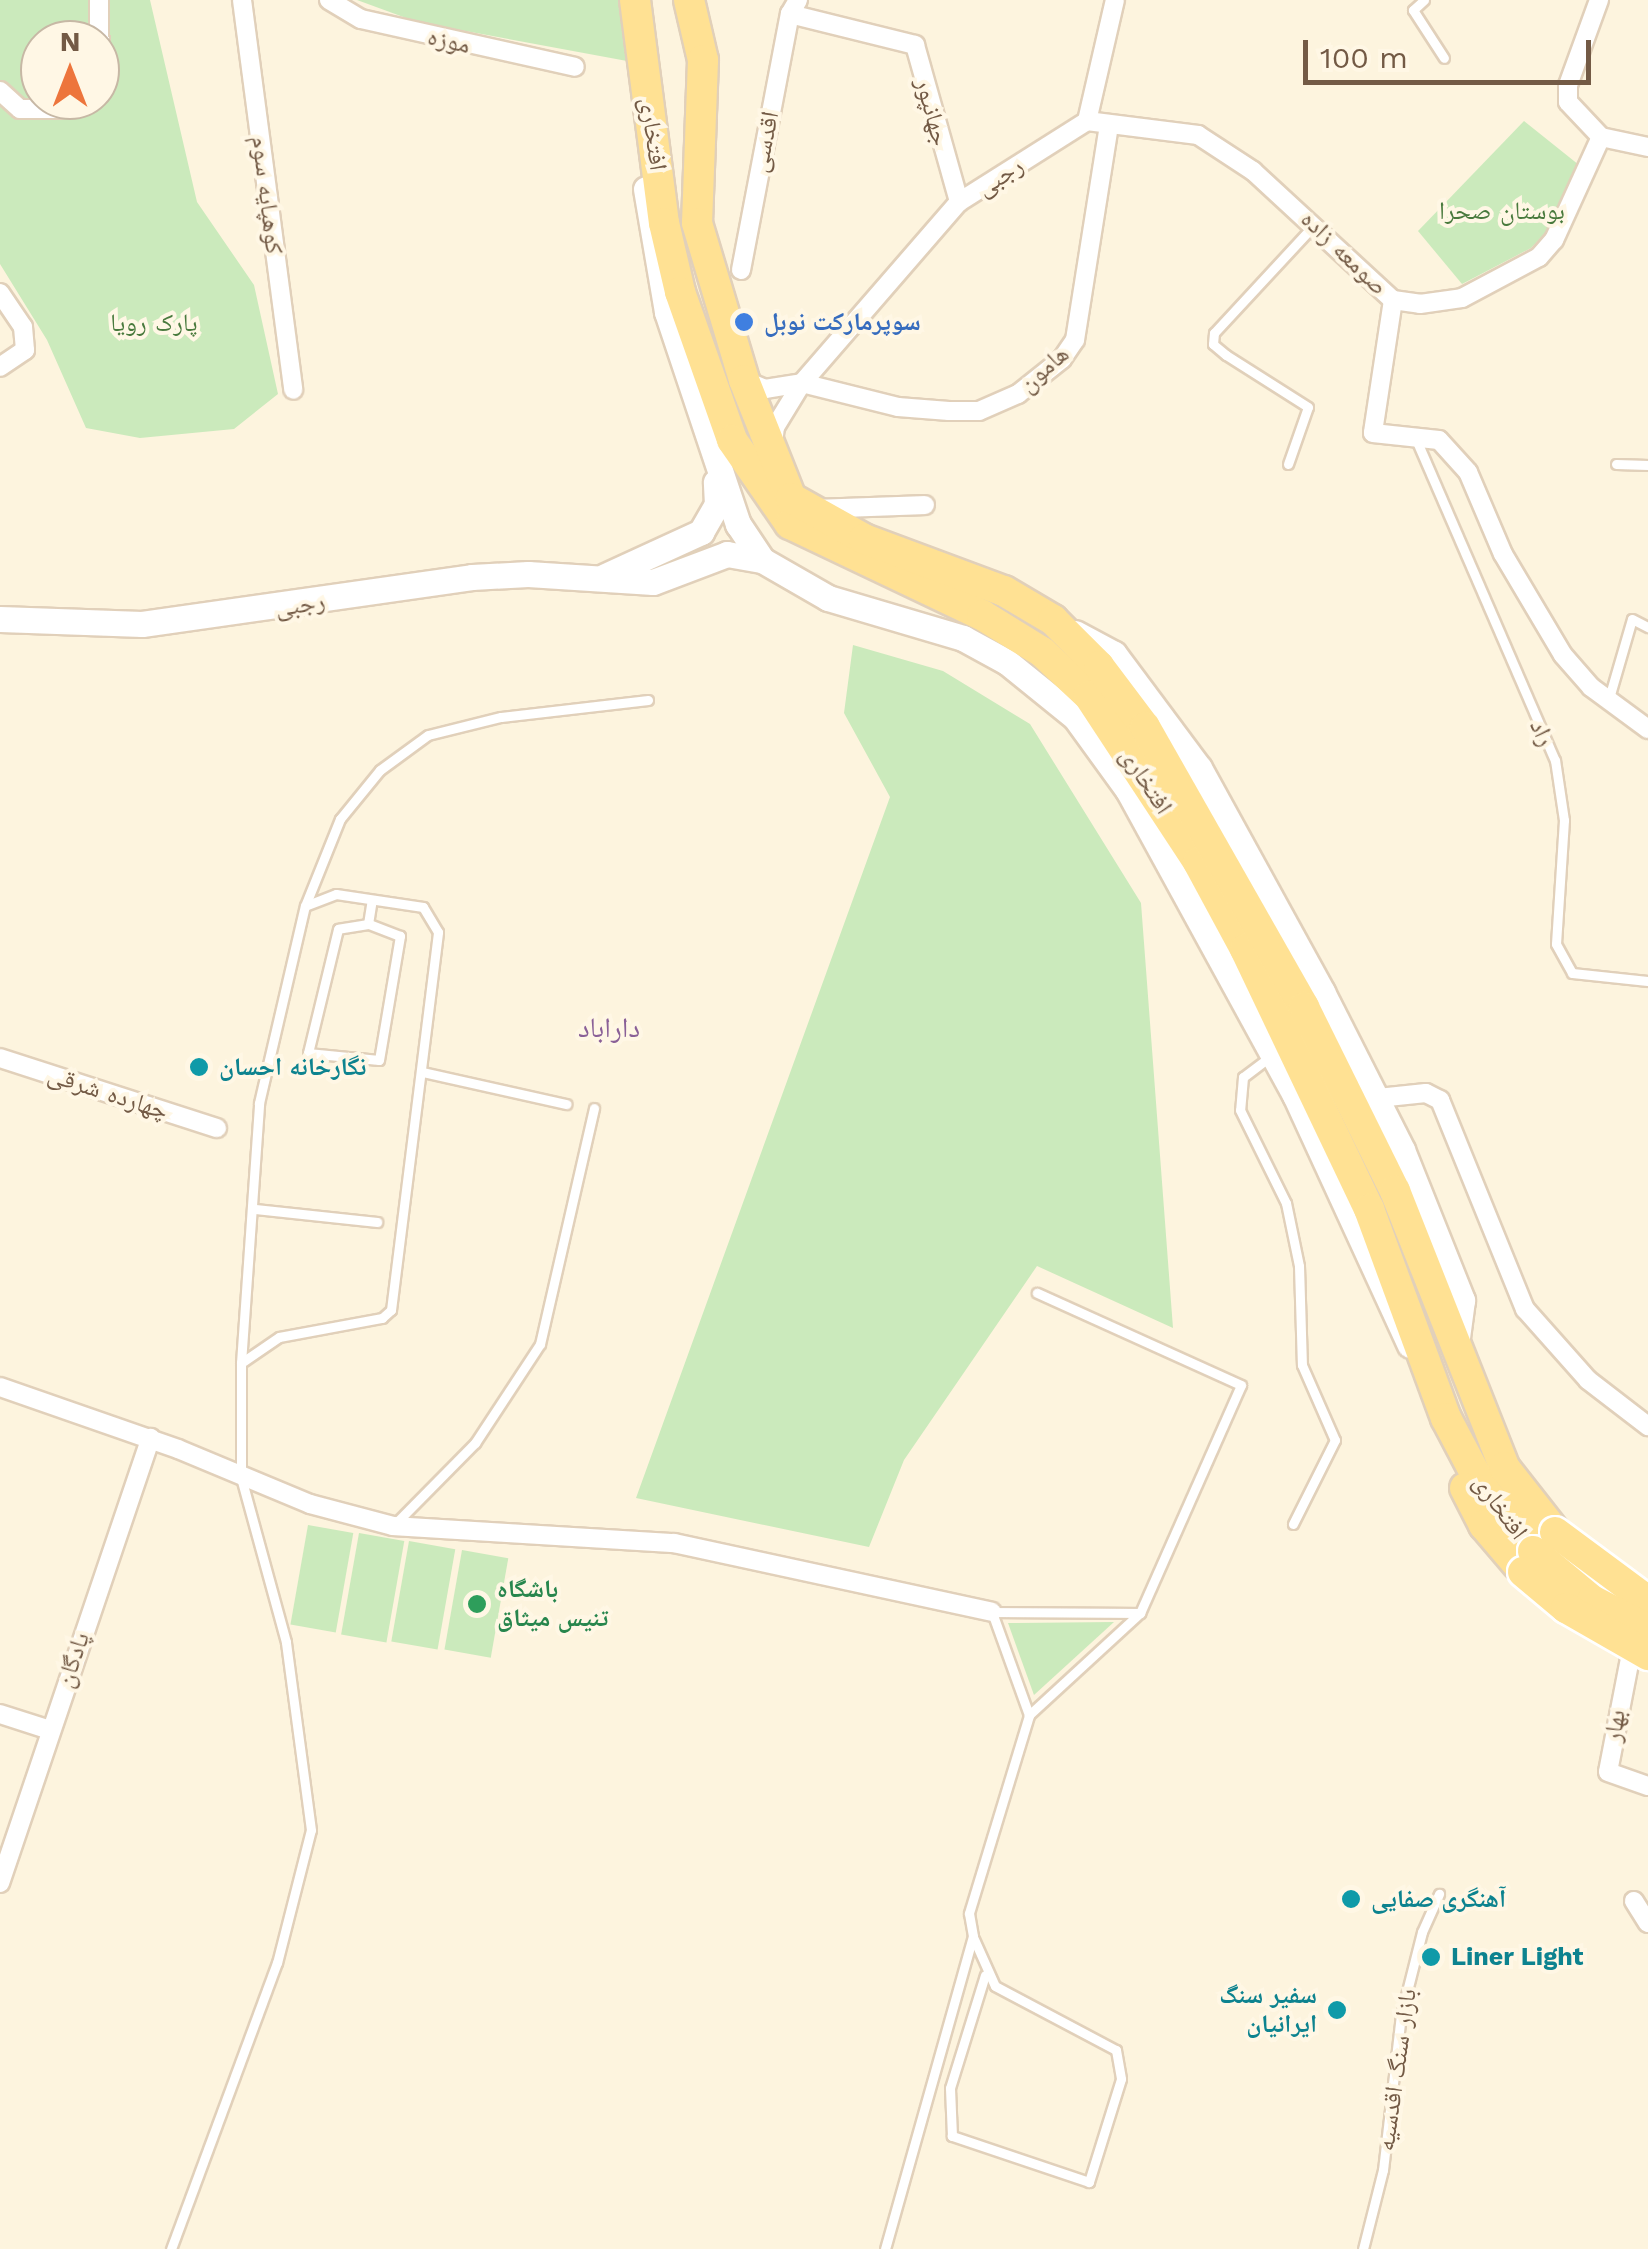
<!DOCTYPE html>
<html>
<head>
<meta charset="utf-8">
<style>
	body { margin:0 }
	#map { position:relative; width:1648px; height:2249px; overflow:hidden; background:#fdf4de; font-family:"Work Sans","Noto Naskh Arabic",sans-serif }
	div>[style] { position:absolute }
	[style*='--x'] { left:calc(var(--x)*1px); top:calc(var(--y)*1px); width:calc(var(--w)*1px); rotate:calc(var(--a)*1deg) }
	.green>* { inset:0; background:#cbeabc; transform-origin:0 0 }
	.roads { filter:drop-shadow(2px 0 #e1d0ba) drop-shadow(-2px 0 #e1d0ba) drop-shadow(0 2px #e1d0ba) drop-shadow(0 -2px #e1d0ba) }
	.service>* { height:9px; margin:-4.5px; padding:0 4.5px; transform-origin:4.5px; border-radius:4.5px; background:#fff }
	.minor>* { height:18px; margin:-9px; padding:0 9px; transform-origin:9px; border-radius:9px; background:#fff }
	.secondary>* { height:25px; margin:-12.5px; padding:0 12.5px; transform-origin:12.5px; border-radius:12.5px; background:#fff }
	.primary>* { height:30px; margin:-15px; padding:0 15px; transform-origin:15px; border-radius:15px; background:#ffe193 }
	.bridges { filter:drop-shadow(2px 0 #fff) drop-shadow(-2px 0 #fff) drop-shadow(0 2px #fff) drop-shadow(0 -2px #fff) }
	.primary-bridge>* { height:30px; margin:-15px; padding:0 15px; transform-origin:15px; border-radius:15px; background:#ffe193 }
	.dots>* { width:28px; height:28px; translate:-50% -50%; box-sizing:border-box; border:5px solid #fff7e5; border-radius:50% }
	span { translate:-50% -50%; white-space:nowrap; text-align:center; line-height:1.15; -webkit-text-stroke:8px #fff7e5; paint-order:stroke }
	.street-label { font-size:25px; color:#735a45 }
	.park-label { font-size:25px; color:#497a3d }
	.shop-label { font-size:25px; color:#366cbe; font-weight:700 }
	.left { translate:0 -50%; text-align:left }
	.culture-label { font-size:25px; color:#0d838f; font-weight:700 }
	.right { translate:-100% -50%; text-align:right }
	.leisure-label { font-size:25px; color:#27864d; font-weight:700 }
	.neighbourhood-label { font-size:28px; color:#8a6097 }
	.north { position:absolute; left:20px; top:20px; width:100px; height:100px; box-sizing:border-box; background:#fff7e5; border:2px solid #c7b8a5; border-radius:50%; rotate:0deg; font-size:28px; font-weight:700; line-height:40px; text-align:center; color:#735a45 }
	.north::after { content:''; display:block; margin:auto; width:35px; height:45px; background:#ed753c; clip-path:polygon(50% 0,100% 100%,50% 72%,0 100%) }
	.scale { position:absolute; left:1303px; top:40px; width:288px; height:45px; box-sizing:border-box; border:5px solid #735a45; border-top:0; padding-left:12px; font-size:30px; line-height:35px; white-space:nowrap; color:#735a45; -webkit-text-stroke:8px #fff7e5; paint-order:stroke }
</style>
</head>
<body>
<div id="map">
	<div class="green">
		<div style="clip-path:polygon(evenodd,0 0,150px 0,197px 202px,254px 285px,278px 394px,234px 429px,140px 438px,86px 428px,47px 340px,0 264px,0 0,40px 40px,100px 40px,100px 100px,40px 100px,40px 40px)"></div>
		<div style="clip-path:polygon(357px 0,620px 0,627px 61px,417px 22px)"></div>
		<div style="clip-path:polygon(1524px 121px,1579px 165px,1549px 229px,1531px 248px,1462px 284px,1418px 231px)"></div>
		<div style="clip-path:polygon(853px 645px,943px 671px,1030px 724px,1141px 903px,1173px 1328px,1037px 1266px,904px 1460px,869px 1547px,636px 1498px,890px 797px,844px 713px)"></div>
		<div style="left:308px;top:1525px;width:46px;height:101px;rotate:10deg"></div>
		<div style="left:359px;top:1533px;width:46px;height:103px;rotate:10deg"></div>
		<div style="left:409px;top:1541px;width:47px;height:102px;rotate:10deg"></div>
		<div style="left:462px;top:1550px;width:47px;height:101px;rotate:10deg"></div>
		<div style="clip-path:polygon(1114px 1622px,1034px 1695px,1008px 1623px)"></div>
	</div>
	<div class="roads">
		<div class="service">
			<div style="--x:1424;--y:0;--w:15;--a:138"></div>
			<div style="--x:1413;--y:10;--w:57;--a:57.1"></div>
			<div style="--x:1415;--y:437;--w:352;--a:66.6"></div>
			<div style="--x:1555;--y:760;--w:61;--a:81.5"></div>
			<div style="--x:1564;--y:820;--w:124;--a:93.7"></div>
			<div style="--x:1556;--y:944;--w:33;--a:61"></div>
			<div style="--x:1572;--y:973;--w:76;--a:6"></div>
			<div style="--x:1288;--y:464;--w:60;--a:-70.7"></div>
			<div style="--x:1308;--y:407;--w:97;--a:-147.6"></div>
			<div style="--x:1226;--y:355;--w:17;--a:-140"></div>
			<div style="--x:1213;--y:344;--w:11;--a:-85"></div>
			<div style="--x:1214;--y:333;--w:144;--a:-47.2"></div>
			<div style="--x:1616;--y:464;--w:32;--a:2"></div>
			<div style="--x:1609;--y:698;--w:82;--a:-73.8"></div>
			<div style="--x:1632;--y:619;--w:18;--a:27"></div>
			<div style="--x:368;--y:924;--w:30;--a:171"></div>
			<div style="--x:338;--y:929;--w:128;--a:103.6"></div>
			<div style="--x:308;--y:1053;--w:71;--a:5.6"></div>
			<div style="--x:379;--y:1060;--w:126;--a:-80.4"></div>
			<div style="--x:400;--y:936;--w:34;--a:-159"></div>
			<div style="--x:368;--y:924;--w:24;--a:-81"></div>
			<div style="--x:1271;--y:1056;--w:35;--a:143"></div>
			<div style="--x:1243;--y:1077;--w:33;--a:95"></div>
			<div style="--x:1240;--y:1110;--w:104;--a:63.7"></div>
			<div style="--x:1286;--y:1203;--w:64;--a:78.3"></div>
			<div style="--x:1299;--y:1266;--w:99;--a:88.3"></div>
			<div style="--x:1302;--y:1365;--w:82;--a:66.3"></div>
			<div style="--x:1335;--y:1440;--w:94;--a:116.6"></div>
			<div style="--x:423;--y:1072;--w:147;--a:12.6"></div>
			<div style="--x:255;--y:1209;--w:123;--a:6.1"></div>
			<div style="--x:241;--y:1363;--w:46;--a:-34.4"></div>
			<div style="--x:279;--y:1337;--w:105;--a:-10.5"></div>
			<div style="--x:382;--y:1318;--w:12;--a:-42"></div>
			<div style="--x:391;--y:1310;--w:381;--a:-82.9"></div>
			<div style="--x:438;--y:932;--w:29;--a:-121"></div>
			<div style="--x:423;--y:907;--w:88;--a:-171.5"></div>
			<div style="--x:336;--y:894;--w:33;--a:159"></div>
			<div style="--x:395;--y:1524;--w:114;--a:-45.4"></div>
			<div style="--x:475;--y:1443;--w:118;--a:-56.7"></div>
			<div style="--x:540;--y:1344;--w:242;--a:-77.1"></div>
			<div style="--x:1029;--y:1715;--w:109;--a:-109.8"></div>
			<div style="--x:992;--y:1612;--w:148;--a:0.4"></div>
			<div style="--x:974;--y:1939;--w:51;--a:65.9"></div>
			<div style="--x:995;--y:1986;--w:137;--a:27.9"></div>
			<div style="--x:1116;--y:2050;--w:29;--a:80"></div>
			<div style="--x:1121;--y:2079;--w:108;--a:107.3"></div>
			<div style="--x:1089;--y:2182;--w:145;--a:-161.4"></div>
			<div style="--x:952;--y:2136;--w:48;--a:-92.4"></div>
			<div style="--x:950;--y:2088;--w:118;--a:-72.8"></div>
			<div style="--x:171;--y:2249;--w:305;--a:-69.7"></div>
			<div style="--x:277;--y:1963;--w:137;--a:-75.7"></div>
			<div style="--x:311;--y:1830;--w:190;--a:-97.6"></div>
			<div style="--x:286;--y:1642;--w:170;--a:-105.3"></div>
			<div style="--x:241;--y:1478;--w:115;--a:-90"></div>
			<div style="--x:241;--y:1363;--w:261;--a:-86"></div>
			<div style="--x:259;--y:1103;--w:202;--a:-76.9"></div>
			<div style="--x:305;--y:906;--w:94;--a:-68.1"></div>
			<div style="--x:340;--y:819;--w:63;--a:-50.8"></div>
			<div style="--x:380;--y:770;--w:59;--a:-36.1"></div>
			<div style="--x:428;--y:735;--w:75;--a:-13.9"></div>
			<div style="--x:501;--y:717;--w:148;--a:-6.6"></div>
			<div style="--x:885;--y:2249;--w:325;--a:-74.3"></div>
			<div style="--x:973;--y:1936;--w:23;--a:-100"></div>
			<div style="--x:969;--y:1913;--w:207;--a:-73.1"></div>
			<div style="--x:1029;--y:1715;--w:151;--a:-42.6"></div>
			<div style="--x:1140;--y:1613;--w:249;--a:-66.1"></div>
			<div style="--x:1241;--y:1385;--w:224;--a:-155.7"></div>
			<div style="--x:1363;--y:2249;--w:81;--a:-75.8"></div>
			<div style="--x:1383;--y:2170;--w:156;--a:-83.4"></div>
			<div style="--x:1401;--y:2015;--w:86;--a:-75.8"></div>
			<div style="--x:1422;--y:1932;--w:42;--a:-65.9"></div>
		</div>
		<div class="minor">
			<div style="--x:99;--y:0;--w:68;--a:89.2"></div>
			<div style="--x:242;--y:0;--w:393;--a:82.5"></div>
			<div style="--x:329;--y:0;--w:37;--a:31"></div>
			<div style="--x:361;--y:19;--w:219;--a:12.6"></div>
			<div style="--x:798;--y:0;--w:16;--a:120"></div>
			<div style="--x:790;--y:14;--w:129;--a:13.9"></div>
			<div style="--x:915;--y:45;--w:163;--a:74.3"></div>
			<div style="--x:1599;--y:0;--w:90;--a:110"></div>
			<div style="--x:1568;--y:85;--w:17;--a:90"></div>
			<div style="--x:1568;--y:102;--w:48;--a:46.7"></div>
			<div style="--x:1601;--y:137;--w:48;--a:12"></div>
			<div style="--x:0;--y:91;--w:27;--a:42"></div>
			<div style="--x:20;--y:109;--w:39;--a:0"></div>
			<div style="--x:59;--y:109;--w:18;--a:-29"></div>
			<div style="--x:1087;--y:121;--w:112;--a:7.2"></div>
			<div style="--x:1198;--y:135;--w:66;--a:33.2"></div>
			<div style="--x:1253;--y:171;--w:190;--a:42.7"></div>
			<div style="--x:1393;--y:300;--w:27;--a:8"></div>
			<div style="--x:1420;--y:304;--w:42;--a:-8.1"></div>
			<div style="--x:1462;--y:298;--w:87;--a:-28"></div>
			<div style="--x:1539;--y:257;--w:23;--a:-49"></div>
			<div style="--x:1554;--y:240;--w:113;--a:-65.5"></div>
			<div style="--x:741;--y:270;--w:261;--a:-79.2"></div>
			<div style="--x:0;--y:293;--w:41;--a:55.9"></div>
			<div style="--x:23;--y:327;--w:23;--a:85"></div>
			<div style="--x:25;--y:350;--w:30;--a:146"></div>
			<div style="--x:1393;--y:300;--w:134;--a:98.6"></div>
			<div style="--x:1373;--y:433;--w:66;--a:6.1"></div>
			<div style="--x:1439;--y:440;--w:43;--a:47.8"></div>
			<div style="--x:1468;--y:472;--w:89;--a:66.9"></div>
			<div style="--x:1503;--y:554;--w:117;--a:59.3"></div>
			<div style="--x:1563;--y:655;--w:43;--a:48.8"></div>
			<div style="--x:1591;--y:687;--w:71;--a:36.4"></div>
			<div style="--x:744;--y:380;--w:23;--a:23"></div>
			<div style="--x:765;--y:389;--w:37;--a:-9"></div>
			<div style="--x:802;--y:383;--w:99;--a:14"></div>
			<div style="--x:898;--y:407;--w:51;--a:4.5"></div>
			<div style="--x:949;--y:411;--w:30;--a:0"></div>
			<div style="--x:979;--y:411;--w:43;--a:-23.6"></div>
			<div style="--x:1018;--y:394;--w:56;--a:-38.5"></div>
			<div style="--x:1062;--y:359;--w:23;--a:-56"></div>
			<div style="--x:1075;--y:340;--w:217;--a:-81"></div>
			<div style="--x:773;--y:445;--w:18;--a:-84"></div>
			<div style="--x:775;--y:427;--w:52;--a:-58.5"></div>
			<div style="--x:802;--y:383;--w:240;--a:-49.1"></div>
			<div style="--x:959;--y:202;--w:151;--a:-32.3"></div>
			<div style="--x:1087;--y:121;--w:124;--a:-77"></div>
			<div style="--x:816;--y:509;--w:109;--a:-2.1"></div>
			<div style="--x:0;--y:1058;--w:228;--a:17.9"></div>
			<div style="--x:1378;--y:1098;--w:48;--a:-5.9"></div>
			<div style="--x:1426;--y:1093;--w:16;--a:27"></div>
			<div style="--x:1440;--y:1100;--w:226;--a:67.9"></div>
			<div style="--x:1525;--y:1309;--w:95;--a:48.4"></div>
			<div style="--x:1588;--y:1380;--w:76;--a:37.5"></div>
			<div style="--x:0;--y:1387;--w:188;--a:19.2"></div>
			<div style="--x:178;--y:1449;--w:143;--a:22.6"></div>
			<div style="--x:310;--y:1504;--w:86;--a:14.8"></div>
			<div style="--x:393;--y:1526;--w:282;--a:3.5"></div>
			<div style="--x:674;--y:1543;--w:325;--a:12.2"></div>
			<div style="--x:1634;--y:1638;--w:136;--a:101"></div>
			<div style="--x:1608;--y:1772;--w:42;--a:19.3"></div>
			<div style="--x:0;--y:1714;--w:52;--a:17.7"></div>
			<div style="--x:0;--y:1883;--w:470;--a:-71.3"></div>
			<div style="--x:1634;--y:1901;--w:26;--a:58"></div>
		</div>
		<div class="secondary">
			<div style="--x:646;--y:189;--w:125;--a:80.3"></div>
			<div style="--x:667;--y:312;--w:224;--a:71.5"></div>
			<div style="--x:738;--y:524;--w:43;--a:56.3"></div>
			<div style="--x:762;--y:560;--w:76;--a:29.9"></div>
			<div style="--x:828;--y:598;--w:141;--a:16.5"></div>
			<div style="--x:963;--y:638;--w:50;--a:28.6"></div>
			<div style="--x:1007;--y:662;--w:87;--a:39"></div>
			<div style="--x:1075;--y:717;--w:90;--a:54"></div>
			<div style="--x:1128;--y:790;--w:348;--a:61.3"></div>
			<div style="--x:1295;--y:1095;--w:275;--a:65.3"></div>
			<div style="--x:605;--y:576;--w:106;--a:-24.6"></div>
			<div style="--x:701;--y:532;--w:32;--a:-60"></div>
			<div style="--x:717;--y:504;--w:22;--a:-93"></div>
			<div style="--x:0;--y:619;--w:142;--a:2"></div>
			<div style="--x:142;--y:624;--w:333;--a:-8.1"></div>
			<div style="--x:472;--y:577;--w:56;--a:-3.1"></div>
			<div style="--x:528;--y:574;--w:125;--a:3.7"></div>
			<div style="--x:653;--y:582;--w:79;--a:-20.7"></div>
			<div style="--x:727;--y:554;--w:36;--a:10"></div>
			<div style="--x:1075;--y:633;--w:44;--a:28.3"></div>
			<div style="--x:1114;--y:654;--w:142;--a:53.3"></div>
			<div style="--x:1199;--y:768;--w:256;--a:61.2"></div>
			<div style="--x:1322;--y:992;--w:177;--a:63.1"></div>
			<div style="--x:1402;--y:1150;--w:162;--a:68.2"></div>
			<div style="--x:1462;--y:1300;--w:45;--a:97.6"></div>
		</div>
		<div class="primary">
			<div style="--x:635;--y:0;--w:225;--a:82.6"></div>
			<div style="--x:664;--y:223;--w:71;--a:76.9"></div>
			<div style="--x:680;--y:292;--w:157;--a:70.6"></div>
			<div style="--x:732;--y:440;--w:102;--a:55.4"></div>
			<div style="--x:790;--y:524;--w:212;--a:25.4"></div>
			<div style="--x:982;--y:615;--w:70;--a:31.7"></div>
			<div style="--x:1042;--y:652;--w:64;--a:43.1"></div>
			<div style="--x:1089;--y:696;--w:199;--a:56.7"></div>
			<div style="--x:1198;--y:862;--w:99;--a:61.6"></div>
			<div style="--x:1245;--y:949;--w:288;--a:64.5"></div>
			<div style="--x:1369;--y:1209;--w:223;--a:69.8"></div>
			<div style="--x:1446;--y:1418;--w:81;--a:62.2"></div>
			<div style="--x:1484;--y:1490;--w:78;--a:51.2"></div>
			<div style="--x:689;--y:0;--w:62;--a:76.9"></div>
			<div style="--x:703;--y:60;--w:163;--a:92.1"></div>
			<div style="--x:697;--y:223;--w:164;--a:73.3"></div>
			<div style="--x:744;--y:380;--w:127;--a:68.3"></div>
			<div style="--x:791;--y:498;--w:84;--a:29.3"></div>
			<div style="--x:864;--y:539;--w:149;--a:20.4"></div>
			<div style="--x:1004;--y:591;--w:57;--a:30.6"></div>
			<div style="--x:1053;--y:620;--w:65;--a:45"></div>
			<div style="--x:1099;--y:666;--w:76;--a:53"></div>
			<div style="--x:1145;--y:727;--w:322;--a:60.4"></div>
			<div style="--x:1304;--y:1007;--w:205;--a:63.7"></div>
			<div style="--x:1395;--y:1191;--w:297;--a:68.4"></div>
			<div style="--x:1504;--y:1467;--w:83;--a:51.9"></div>
			<div style="--x:1465;--y:1488;--w:42;--a:62.8"></div>
			<div style="--x:1484;--y:1525;--w:52;--a:49.6"></div>
		</div>
	</div>
	<div class="bridges">
		<div class="primary-bridge">
			<div style="--x:1555;--y:1532;--w:116;--a:36.6"></div>
			<div style="--x:1533;--y:1551;--w:77;--a:39.7"></div>
			<div style="--x:1592;--y:1600;--w:63;--a:27.4"></div>
			<div style="--x:1523;--y:1572;--w:56;--a:39.9"></div>
			<div style="--x:1566;--y:1608;--w:95;--a:29.8"></div>
		</div>
	</div>
	<div class="dots">
		<div style="left:744px;top:322px;background:#3f7fe0"></div>
		<div style="left:199px;top:1067px;background:#0f9aa8"></div>
		<div style="left:477px;top:1604px;background:#2e9e5b"></div>
		<div style="left:1351px;top:1899px;background:#0f9aa8"></div>
		<div style="left:1431px;top:1957px;background:#0f9aa8"></div>
		<div style="left:1337px;top:2010px;background:#0f9aa8"></div>
	</div>
	<div class="street-label">
		<span style="left:449px;top:41px;rotate:13deg">موزه</span>
		<span style="left:932px;top:112px;rotate:75deg">جهانپور</span>
		<span style="left:653px;top:134px;rotate:82deg">افتخاری</span>
		<span style="left:765px;top:142px;rotate:-79deg">اقدسی</span>
		<span style="left:1000px;top:177px;rotate:-33deg">رجبی</span>
		<span style="left:267px;top:195px;rotate:83deg">کوهپایه سوم</span>
		<span style="left:1344px;top:253px;rotate:44deg">صومعه زاده</span>
		<span style="left:1044px;top:369px;rotate:-41deg">هامون</span>
		<span style="left:300px;top:605px;rotate:-9deg">رجبی</span>
		<span style="left:1542px;top:733px;rotate:65deg">راد</span>
		<span style="left:1146px;top:781px;rotate:57deg">افتخاری</span>
		<span style="left:108px;top:1093px;rotate:18deg">چهارده شرقی</span>
		<span style="left:1500px;top:1507px;rotate:54deg">افتخاری</span>
		<span style="left:73px;top:1660px;rotate:-71deg">پادگان</span>
		<span style="left:1615px;top:1726px;rotate:-82deg">بهار</span>
		<span style="left:1397px;top:2070px;rotate:-82deg">بازار سنگ اقدسیه</span>
	</div>
	<div class="park-label">
		<span style="left:1502px;top:211px">بوستان صحرا</span>
		<span style="left:154px;top:323px">پارک رویا</span>
	</div>
	<div class="shop-label">
		<span class="left" style="left:764px;top:322px">سوپرمارکت نوبل</span>
	</div>
	<div class="culture-label">
		<span class="left" style="left:219px;top:1067px">نگارخانه احسان</span>
		<span class="left" style="left:1371px;top:1899px">آهنگری صفایی</span>
		<span class="left" style="left:1451px;top:1957px">Liner Light</span>
		<span class="right" style="left:1317px;top:2010px">سفیر سنگ<br>ایرانیان</span>
	</div>
	<div class="leisure-label">
		<span class="left" style="left:497px;top:1604px">باشگاه<br>تنيس ميثاق</span>
	</div>
	<div class="neighbourhood-label">
		<span style="left:609px;top:1028px">داراباد</span>
	</div>
	<div class="north">N</div>
	<div class="scale">100 m</div>
</div>
</body>
</html>
